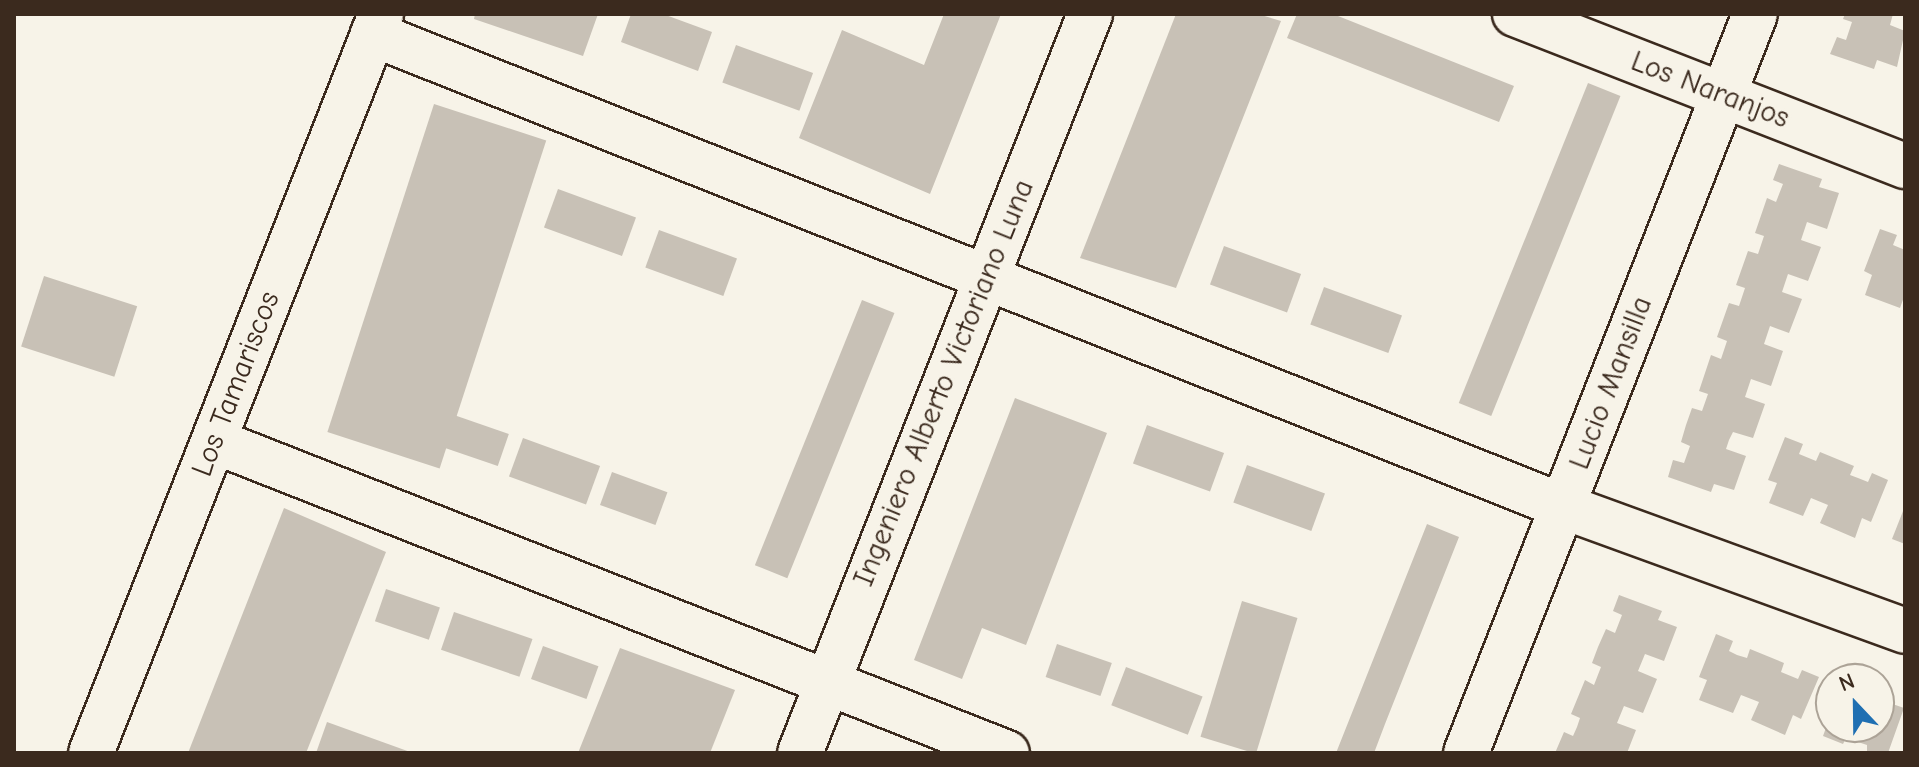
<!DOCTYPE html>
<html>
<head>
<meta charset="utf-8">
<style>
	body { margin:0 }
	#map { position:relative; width:1919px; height:767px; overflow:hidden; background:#f7f3e8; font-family:"Comic Neue",sans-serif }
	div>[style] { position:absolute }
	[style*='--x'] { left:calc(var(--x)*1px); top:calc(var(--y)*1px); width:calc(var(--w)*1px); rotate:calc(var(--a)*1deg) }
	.building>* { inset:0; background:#c8c1b6; transform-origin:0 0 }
	.roads { filter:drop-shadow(2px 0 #3b2a1e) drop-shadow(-2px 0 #3b2a1e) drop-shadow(0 2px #3b2a1e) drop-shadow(0 -2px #3b2a1e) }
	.street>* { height:44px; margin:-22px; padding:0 22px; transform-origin:22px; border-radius:22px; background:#f7f3e8 }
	span { translate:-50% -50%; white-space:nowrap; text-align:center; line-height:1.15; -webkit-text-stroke:6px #f7f3e8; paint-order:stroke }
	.street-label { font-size:30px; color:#3b2a1e }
	.frame { position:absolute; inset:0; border:16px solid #3b2a1e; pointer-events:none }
	.north { position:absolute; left:1815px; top:663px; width:80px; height:80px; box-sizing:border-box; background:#f7f3e8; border:2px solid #aca397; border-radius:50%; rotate:338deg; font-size:22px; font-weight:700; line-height:32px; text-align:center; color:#3b2a1e }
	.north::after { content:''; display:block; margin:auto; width:28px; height:36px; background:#1f6fb2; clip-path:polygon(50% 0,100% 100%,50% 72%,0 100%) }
</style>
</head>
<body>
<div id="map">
	<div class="building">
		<div style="clip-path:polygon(475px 14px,598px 14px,583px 56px,474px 19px)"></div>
		<div style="clip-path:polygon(631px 14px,663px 14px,712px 32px,698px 71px,621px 42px)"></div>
		<div style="clip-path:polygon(944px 14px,1001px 14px,930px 194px,799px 138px,842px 30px,924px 65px)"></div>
		<div style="clip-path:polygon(1176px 14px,1258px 14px,1281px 21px,1176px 288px,1080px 258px)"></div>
		<div style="clip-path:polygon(1297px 14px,1333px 14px,1514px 86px,1499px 122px,1287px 38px)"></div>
		<div style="clip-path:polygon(1845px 14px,1893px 14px,1890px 25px,1905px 31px,1897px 67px,1877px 60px,1874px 69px,1830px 54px,1837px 37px,1846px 40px,1852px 22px,1843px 19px)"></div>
		<div style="left:736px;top:45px;width:82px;height:40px;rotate:20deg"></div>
		<div style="left:1588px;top:83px;width:35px;height:345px;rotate:22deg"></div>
		<div style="left:434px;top:104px;width:118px;height:345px;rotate:18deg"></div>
		<div style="clip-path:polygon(1779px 164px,1822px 179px,1819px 187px,1839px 193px,1827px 229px,1807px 222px,1801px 240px,1821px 247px,1808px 281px,1788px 274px,1782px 292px,1802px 299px,1789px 333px,1770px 326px,1764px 344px,1783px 351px,1771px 386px,1751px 379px,1745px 397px,1765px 404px,1753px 438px,1733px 432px,1729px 440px,1726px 449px,1746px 456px,1734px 490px,1714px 484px,1711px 492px,1668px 477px,1673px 460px,1684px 463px,1690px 446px,1681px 442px,1686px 425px,1692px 408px,1702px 411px,1708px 394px,1699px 391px,1711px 355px,1721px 359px,1727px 341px,1717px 337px,1729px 303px,1739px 306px,1745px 288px,1736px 285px,1748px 251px,1758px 254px,1764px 236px,1755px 233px,1767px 198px,1776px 202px,1783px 184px,1773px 180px)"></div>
		<div style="left:558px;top:189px;width:83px;height:41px;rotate:20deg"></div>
		<div style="clip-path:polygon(1880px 229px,1897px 235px,1893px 245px,1905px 250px,1905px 294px,1900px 308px,1865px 295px,1872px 275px,1864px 271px)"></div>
		<div style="left:659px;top:230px;width:83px;height:40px;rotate:20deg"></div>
		<div style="left:1224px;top:246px;width:82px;height:41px;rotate:20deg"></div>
		<div style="left:44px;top:276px;width:98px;height:74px;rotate:18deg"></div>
		<div style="left:1324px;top:287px;width:83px;height:40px;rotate:20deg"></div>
		<div style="left:862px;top:300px;width:35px;height:286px;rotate:22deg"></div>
		<div style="clip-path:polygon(1015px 398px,1107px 433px,1026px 645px,982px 628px,962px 679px,914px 660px)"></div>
		<div style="left:454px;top:415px;width:58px;height:34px;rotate:19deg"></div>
		<div style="left:1147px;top:425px;width:82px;height:41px;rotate:20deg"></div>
		<div style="clip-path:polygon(1785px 437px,1803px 444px,1799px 454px,1816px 461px,1820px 452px,1854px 466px,1850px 475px,1858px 478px,1868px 482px,1872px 473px,1888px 480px,1871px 522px,1862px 518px,1855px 538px,1820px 523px,1828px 505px,1811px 498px,1803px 516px,1769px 503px,1777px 483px,1768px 480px)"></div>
		<div style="left:523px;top:438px;width:82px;height:41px;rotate:20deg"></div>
		<div style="left:1247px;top:465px;width:83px;height:40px;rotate:20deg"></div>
		<div style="left:612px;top:472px;width:59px;height:35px;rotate:20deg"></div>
		<div style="clip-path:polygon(1905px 506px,1905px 544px,1892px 539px)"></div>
		<div style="clip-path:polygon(284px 508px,386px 552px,306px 753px,188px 753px)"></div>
		<div style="clip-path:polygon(1427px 524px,1459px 537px,1385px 724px,1374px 753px,1336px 753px)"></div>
		<div style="left:386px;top:589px;width:57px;height:34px;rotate:19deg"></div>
		<div style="clip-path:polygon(1619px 595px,1662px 611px,1658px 620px,1677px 627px,1664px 661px,1645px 654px,1638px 671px,1657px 679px,1643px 713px,1624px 706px,1617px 723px,1636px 730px,1627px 753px,1555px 753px,1564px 732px,1573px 736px,1577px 727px,1580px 718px,1571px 714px,1585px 680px,1594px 685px,1601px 667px,1592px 663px,1598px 647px,1606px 629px,1615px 633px,1622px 615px,1613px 611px)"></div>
		<div style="left:1242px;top:601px;width:58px;height:142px;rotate:17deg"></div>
		<div style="left:454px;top:612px;width:83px;height:40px;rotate:19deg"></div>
		<div style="clip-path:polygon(1716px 634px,1733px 641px,1729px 651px,1737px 655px,1747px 658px,1750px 649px,1784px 663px,1781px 672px,1798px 679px,1802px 670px,1819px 677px,1801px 719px,1793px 715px,1785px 735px,1751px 720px,1759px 702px,1741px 695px,1733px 713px,1699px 700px,1707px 680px,1699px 677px)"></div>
		<div style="left:1057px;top:644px;width:58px;height:35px;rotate:19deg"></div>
		<div style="left:543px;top:646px;width:59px;height:35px;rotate:20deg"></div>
		<div style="clip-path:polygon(620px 648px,735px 690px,710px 753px,578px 753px)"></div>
		<div style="left:1126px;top:667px;width:82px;height:41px;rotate:21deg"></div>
		<div style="clip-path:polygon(1884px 701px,1904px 708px,1888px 753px,1867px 753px,1867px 745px,1846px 738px,1843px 744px,1823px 736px,1831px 714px,1831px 727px,1879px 727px,1879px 706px)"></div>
		<div style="clip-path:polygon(327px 722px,413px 753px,316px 753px)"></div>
	</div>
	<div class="roads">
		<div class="street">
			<div style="--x:1515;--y:14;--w:419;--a:21.3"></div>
			<div style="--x:373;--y:34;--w:1279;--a:21.65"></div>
			<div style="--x:1562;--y:506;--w:365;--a:20"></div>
			<div style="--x:214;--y:441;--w:852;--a:21.48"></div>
			<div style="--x:91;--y:753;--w:794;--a:-68.57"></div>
			<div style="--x:800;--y:753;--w:794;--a:-68.57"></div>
			<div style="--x:1466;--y:753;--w:793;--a:-68.64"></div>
		</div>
	</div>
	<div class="street-label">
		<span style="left:1710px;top:90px;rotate:21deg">Los Naranjos</span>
		<span style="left:944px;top:383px;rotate:-68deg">Ingeniero Alberto Victoriano Luna</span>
		<span style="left:1611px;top:383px;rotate:-69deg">Lucio Mansilla</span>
		<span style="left:236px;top:384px;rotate:-69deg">Los Tamariscos</span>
	</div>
	<div class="frame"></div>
	<div class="north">N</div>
</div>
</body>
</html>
